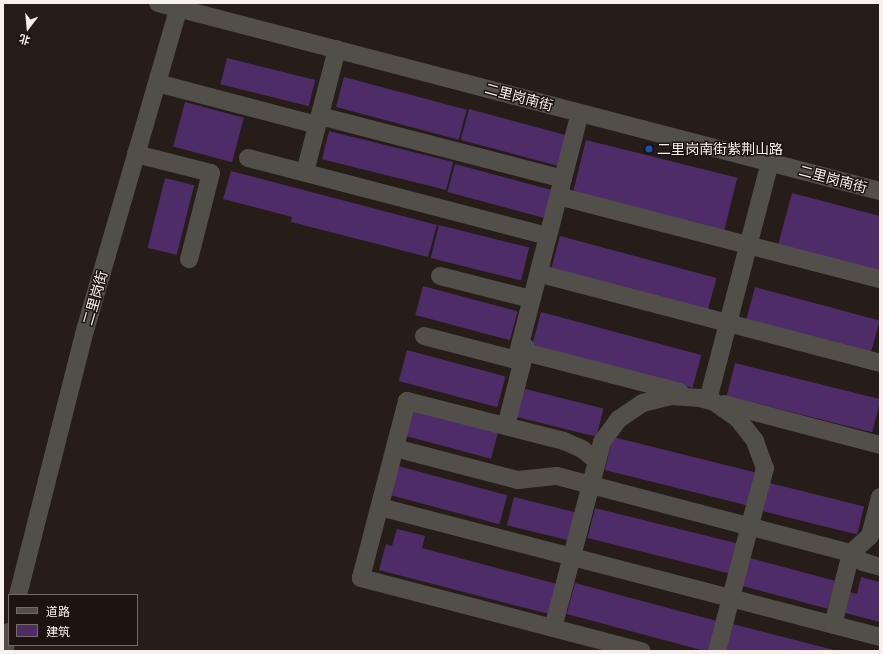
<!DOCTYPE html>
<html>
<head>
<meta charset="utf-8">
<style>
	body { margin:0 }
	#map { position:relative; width:883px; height:654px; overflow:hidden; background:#261c18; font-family:"Playfair Display","Noto Sans SC",serif }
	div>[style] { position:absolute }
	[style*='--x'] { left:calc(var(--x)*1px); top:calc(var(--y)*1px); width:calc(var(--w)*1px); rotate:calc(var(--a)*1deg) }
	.building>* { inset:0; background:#4d2c67; transform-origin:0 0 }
	.minor>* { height:18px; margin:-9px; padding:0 9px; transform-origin:9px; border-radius:9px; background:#524e4a }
	.dots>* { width:11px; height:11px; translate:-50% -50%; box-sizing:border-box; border:2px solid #1d130f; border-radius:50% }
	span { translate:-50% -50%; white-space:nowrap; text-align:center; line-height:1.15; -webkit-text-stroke:3px #1d130f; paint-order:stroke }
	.street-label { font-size:14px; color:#f7f0ed }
	.poi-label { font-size:14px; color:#f7f0ed }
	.left { translate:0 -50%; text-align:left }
	.frame { position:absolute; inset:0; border:4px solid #f7f0ed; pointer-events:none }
	.legend { position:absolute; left:8px; top:594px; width:130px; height:52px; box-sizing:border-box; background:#1d130f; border:1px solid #746b68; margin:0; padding:5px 7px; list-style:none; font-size:12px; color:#f7f0ed }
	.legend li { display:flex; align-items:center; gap:8px; height:20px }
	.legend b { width:20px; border:1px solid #746b68 }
	.north { position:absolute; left:8px; top:8px; width:40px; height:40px; -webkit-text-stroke:3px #1d130f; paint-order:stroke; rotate:196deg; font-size:11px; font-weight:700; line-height:16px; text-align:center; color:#f7f0ed }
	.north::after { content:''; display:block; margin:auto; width:14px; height:18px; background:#f7f0ed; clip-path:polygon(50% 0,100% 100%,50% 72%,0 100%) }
</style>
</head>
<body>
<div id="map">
	<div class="building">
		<div style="left:227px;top:58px;width:91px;height:27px;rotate:14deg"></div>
		<div style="left:344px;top:77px;width:127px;height:31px;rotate:15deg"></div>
		<div style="left:185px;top:102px;width:61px;height:46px;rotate:15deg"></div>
		<div style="left:469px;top:109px;width:103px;height:32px;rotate:15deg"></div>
		<div style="left:329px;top:131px;width:128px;height:29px;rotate:14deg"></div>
		<div style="left:586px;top:140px;width:156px;height:54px;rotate:14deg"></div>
		<div style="left:455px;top:164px;width:103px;height:29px;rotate:15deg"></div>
		<div style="clip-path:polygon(231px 171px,437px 225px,428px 257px,291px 222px,292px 217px,223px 199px)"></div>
		<div style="left:165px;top:178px;width:30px;height:72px;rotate:14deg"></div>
		<div style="clip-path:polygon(792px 193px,880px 216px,880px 272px,778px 245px)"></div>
		<div style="left:439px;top:225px;width:93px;height:34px;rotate:14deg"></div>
		<div style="left:560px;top:236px;width:162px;height:35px;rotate:15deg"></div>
		<div style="left:423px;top:286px;width:98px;height:30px;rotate:15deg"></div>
		<div style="left:755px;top:287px;width:129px;height:34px;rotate:15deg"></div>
		<div style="left:541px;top:312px;width:166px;height:34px;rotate:15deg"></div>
		<div style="left:407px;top:350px;width:102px;height:32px;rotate:15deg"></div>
		<div style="left:735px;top:363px;width:150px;height:34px;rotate:14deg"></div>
		<div style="left:521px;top:388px;width:85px;height:29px;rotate:14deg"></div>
		<div style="left:413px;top:410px;width:88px;height:27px;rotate:15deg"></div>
		<div style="left:613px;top:437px;width:146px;height:34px;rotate:14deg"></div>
		<div style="left:398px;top:466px;width:113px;height:30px;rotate:15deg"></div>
		<div style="left:770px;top:483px;width:97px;height:29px;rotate:14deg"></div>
		<div style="left:514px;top:497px;width:64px;height:29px;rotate:14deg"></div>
		<div style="left:595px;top:508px;width:146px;height:31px;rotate:14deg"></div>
		<div style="clip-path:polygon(397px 529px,425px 536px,422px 548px,557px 584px,549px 614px,379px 570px,386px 544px,392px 546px)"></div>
		<div style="left:750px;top:558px;width:88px;height:29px;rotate:15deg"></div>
		<div style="clip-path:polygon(861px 577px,880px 582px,880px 622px,845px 613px,850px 592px,857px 594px)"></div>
		<div style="left:575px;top:583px;width:146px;height:32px;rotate:15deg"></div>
		<div style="clip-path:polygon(733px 624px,834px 650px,834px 651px,726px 651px)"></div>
	</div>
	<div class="minor">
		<div style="--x:158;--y:3;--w:746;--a:14.6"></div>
		<div style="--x:157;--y:83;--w:165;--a:14.7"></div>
		<div style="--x:320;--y:116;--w:251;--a:14.5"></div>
		<div style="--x:136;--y:154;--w:77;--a:14.2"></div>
		<div style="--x:211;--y:173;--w:89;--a:104.3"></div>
		<div style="--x:248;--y:158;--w:310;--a:14.6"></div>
		<div style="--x:305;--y:172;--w:127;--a:-75.4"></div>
		<div style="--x:566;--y:198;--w:324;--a:14.5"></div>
		<div style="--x:545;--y:275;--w:346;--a:14.7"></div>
		<div style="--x:440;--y:276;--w:94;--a:14.2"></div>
		<div style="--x:424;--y:336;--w:95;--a:14.6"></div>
		<div style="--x:516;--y:360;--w:255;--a:-75.5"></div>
		<div style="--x:525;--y:352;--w:160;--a:14.5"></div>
		<div style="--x:708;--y:400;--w:246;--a:-75.4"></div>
		<div style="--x:724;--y:404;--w:161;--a:14.7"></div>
		<div style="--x:506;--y:426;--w:81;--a:-75.6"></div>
		<div style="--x:395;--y:448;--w:127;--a:14.6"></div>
		<div style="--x:518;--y:480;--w:39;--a:-6"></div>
		<div style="--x:557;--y:476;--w:304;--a:14.7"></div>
		<div style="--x:851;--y:553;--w:15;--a:37"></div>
		<div style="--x:863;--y:562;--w:18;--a:16"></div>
		<div style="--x:597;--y:461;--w:19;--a:-141"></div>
		<div style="--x:582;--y:449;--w:20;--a:-156"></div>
		<div style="--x:564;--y:441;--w:162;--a:-165.7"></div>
		<div style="--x:407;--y:401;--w:183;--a:104.6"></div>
		<div style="--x:361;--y:578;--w:290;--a:14.6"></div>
		<div style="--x:380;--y:507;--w:517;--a:14.57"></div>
		<div style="--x:18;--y:595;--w:276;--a:-75.8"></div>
		<div style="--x:86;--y:327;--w:337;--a:-73.8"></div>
		<div style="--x:833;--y:625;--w:74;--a:-76"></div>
		<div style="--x:851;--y:553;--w:25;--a:-42"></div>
		<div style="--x:870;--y:536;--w:40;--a:-75.6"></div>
		<div style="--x:553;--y:628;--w:192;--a:-75.2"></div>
		<div style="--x:602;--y:442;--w:29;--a:-54"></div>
		<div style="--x:619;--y:419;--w:29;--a:-34"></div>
		<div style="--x:643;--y:403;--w:29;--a:-14"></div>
		<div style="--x:671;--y:396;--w:29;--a:4"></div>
		<div style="--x:700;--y:398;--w:15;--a:16"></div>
		<div style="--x:714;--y:402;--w:29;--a:35"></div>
		<div style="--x:738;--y:419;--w:28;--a:52"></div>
		<div style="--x:755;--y:441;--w:29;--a:70"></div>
		<div style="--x:765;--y:468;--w:189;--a:104.7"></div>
		<div style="--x:4;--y:651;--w:20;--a:-75"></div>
	</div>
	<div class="dots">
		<div style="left:649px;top:149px;background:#1a4fb4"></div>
	</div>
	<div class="street-label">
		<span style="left:519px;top:97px;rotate:15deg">二里岗南街</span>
		<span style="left:833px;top:179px;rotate:15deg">二里岗南街</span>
		<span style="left:95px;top:298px;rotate:-74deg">二里岗街</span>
	</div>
	<div class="poi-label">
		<span class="left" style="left:657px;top:149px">二里岗南街紫荆山路</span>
	</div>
	<div class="frame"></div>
	<ul class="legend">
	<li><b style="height:5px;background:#524e4a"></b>道路</li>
	<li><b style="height:11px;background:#4d2c67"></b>建筑</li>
	</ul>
	<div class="north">北</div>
</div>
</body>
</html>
